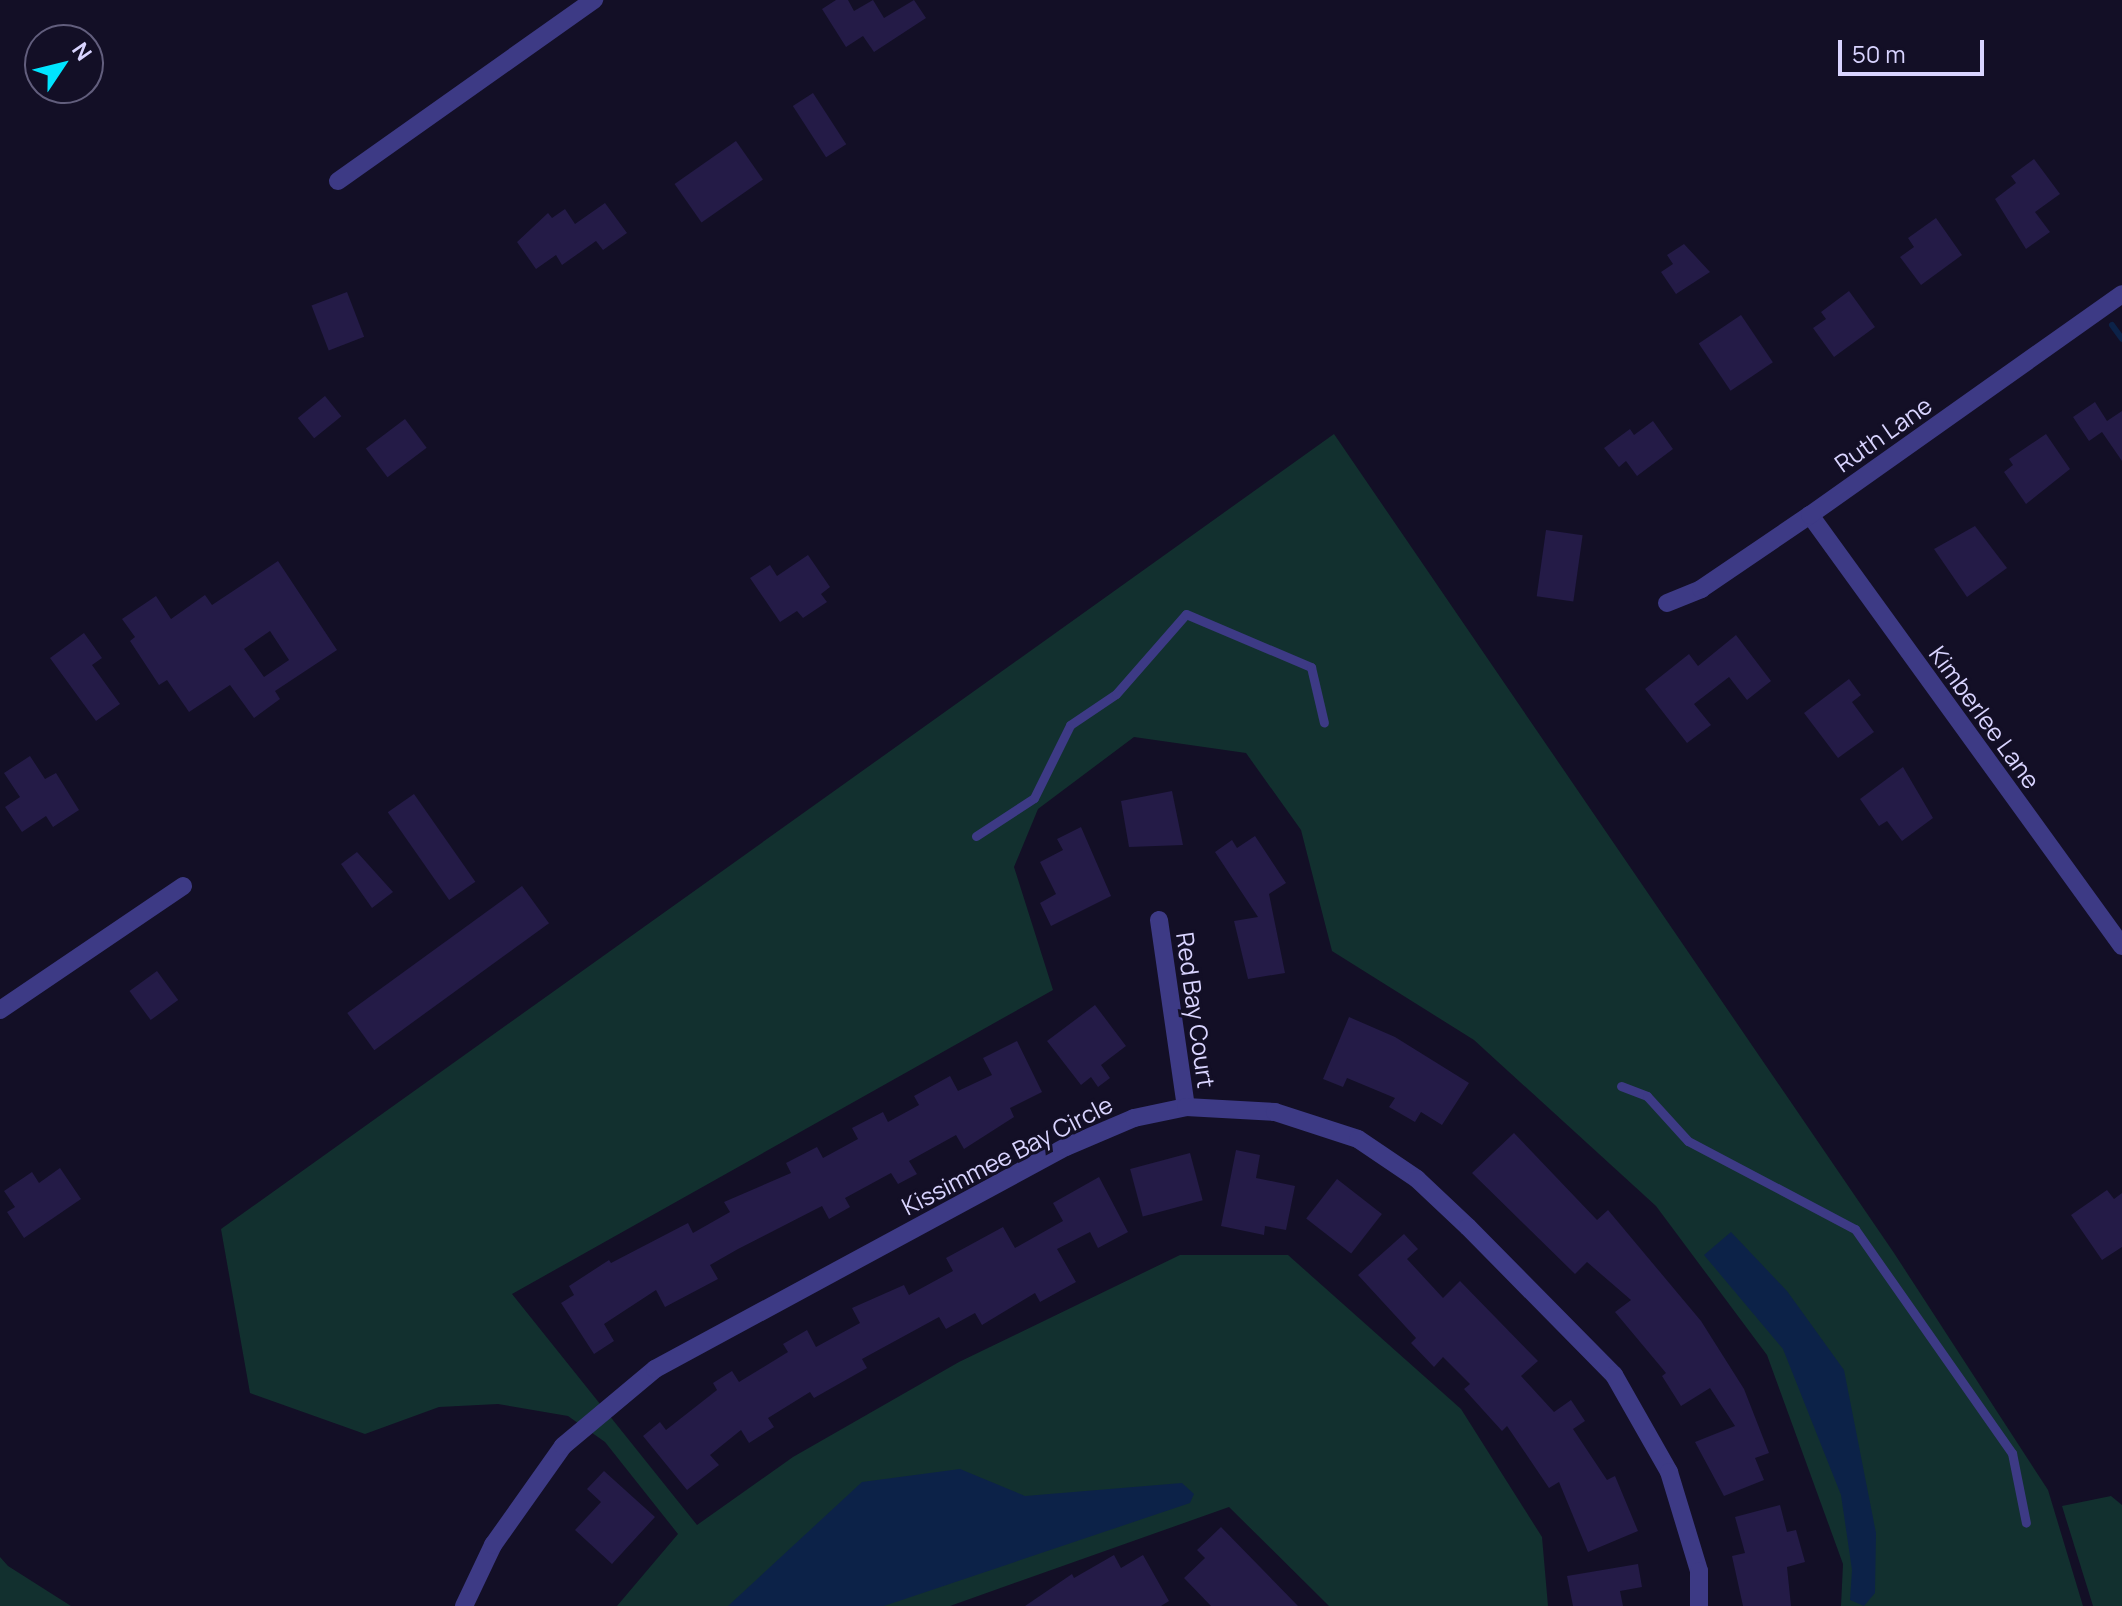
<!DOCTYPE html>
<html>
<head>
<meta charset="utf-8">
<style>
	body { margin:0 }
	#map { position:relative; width:2122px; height:1606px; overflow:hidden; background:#130f26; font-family:Manrope,sans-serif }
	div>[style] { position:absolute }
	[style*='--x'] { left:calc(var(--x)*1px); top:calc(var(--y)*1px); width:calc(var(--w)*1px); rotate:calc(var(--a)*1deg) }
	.green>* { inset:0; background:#12302f }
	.water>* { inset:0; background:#0c2248 }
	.stream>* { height:6px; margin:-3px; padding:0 3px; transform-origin:3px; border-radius:3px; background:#0c2248 }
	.building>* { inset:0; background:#241b47; transform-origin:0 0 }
	.lane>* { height:9px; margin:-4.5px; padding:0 4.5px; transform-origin:4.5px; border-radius:4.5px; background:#3d3a85 }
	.street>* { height:18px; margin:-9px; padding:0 9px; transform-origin:9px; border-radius:9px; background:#3d3a85 }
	span { translate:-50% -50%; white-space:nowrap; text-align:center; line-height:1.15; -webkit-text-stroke:6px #130f26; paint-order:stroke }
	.street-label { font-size:24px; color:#d9d4ff }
	.north { position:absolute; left:24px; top:24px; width:80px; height:80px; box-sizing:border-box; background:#130f26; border:2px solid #625e7d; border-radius:50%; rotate:55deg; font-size:22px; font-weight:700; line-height:32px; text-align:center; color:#d9d4ff }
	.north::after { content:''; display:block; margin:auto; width:28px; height:36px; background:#00e5ff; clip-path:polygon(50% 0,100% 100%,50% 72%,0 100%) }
	.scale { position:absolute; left:1838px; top:40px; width:146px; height:36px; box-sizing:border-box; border:4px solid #d9d4ff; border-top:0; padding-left:10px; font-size:24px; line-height:28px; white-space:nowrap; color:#d9d4ff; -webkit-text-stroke:6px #130f26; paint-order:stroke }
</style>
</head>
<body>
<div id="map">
	<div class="green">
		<div style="clip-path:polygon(1334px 434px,1894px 1253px,2048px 1490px,2083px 1606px,1841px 1606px,1843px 1564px,1767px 1355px,1656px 1206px,1474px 1040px,1332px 951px,1301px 830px,1246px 753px,1134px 737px,1038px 809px,1014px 867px,1053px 990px,512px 1294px,697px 1525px,793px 1457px,959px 1362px,1180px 1255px,1288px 1255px,1461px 1409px,1542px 1537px,1548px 1606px,1329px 1606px,1229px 1507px,950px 1606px,617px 1606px,678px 1534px,605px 1442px,568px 1416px,498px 1404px,439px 1407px,365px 1434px,250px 1393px,221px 1229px)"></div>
		<div style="clip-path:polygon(2111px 1496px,2122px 1505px,2122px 1606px,2093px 1606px,2062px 1506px)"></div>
		<div style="clip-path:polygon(0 1557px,8px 1566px,71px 1606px,0 1606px)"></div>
	</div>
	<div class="water">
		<div style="clip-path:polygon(1731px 1232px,1787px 1291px,1844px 1370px,1876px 1533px,1875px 1593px,1864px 1606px,1850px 1600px,1852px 1570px,1841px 1495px,1783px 1349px,1704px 1255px)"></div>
		<div style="clip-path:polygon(960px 1469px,1025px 1496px,1182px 1483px,1194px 1494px,1190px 1503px,884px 1606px,728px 1606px,862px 1482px)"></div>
	</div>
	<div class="stream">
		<div style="--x:2112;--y:325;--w:17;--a:54"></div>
	</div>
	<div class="building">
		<div style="clip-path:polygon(836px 0,848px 0,854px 11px,873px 0,884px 18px,914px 0,926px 18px,874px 52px,863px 36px,846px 47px,822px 9px)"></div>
		<div style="left:813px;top:93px;width:61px;height:24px;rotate:57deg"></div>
		<div style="left:736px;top:141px;width:47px;height:75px;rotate:55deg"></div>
		<div style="clip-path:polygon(2034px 159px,2060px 194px,2035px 212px,2050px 232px,2026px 249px,1995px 199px,2016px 183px,2011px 176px)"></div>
		<div style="clip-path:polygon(605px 203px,627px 233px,603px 250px,596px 241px,562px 265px,556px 255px,536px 269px,517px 242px,548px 213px,552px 218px,565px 209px,575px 224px)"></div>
		<div style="clip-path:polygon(1936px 218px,1962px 255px,1921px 285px,1900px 257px,1914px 247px,1908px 238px)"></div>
		<div style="clip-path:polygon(1684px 244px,1710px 272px,1676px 294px,1661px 272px,1673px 264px,1667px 255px)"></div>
		<div style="clip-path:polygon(1849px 291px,1875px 327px,1834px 357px,1813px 328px,1826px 319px,1821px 312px)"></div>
		<div style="left:347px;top:292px;width:48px;height:38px;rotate:69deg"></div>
		<div style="left:1741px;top:315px;width:57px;height:51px;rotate:56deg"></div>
		<div style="left:325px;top:396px;width:26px;height:35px;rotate:51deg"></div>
		<div style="clip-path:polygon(2095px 402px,2107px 421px,2122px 411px,2122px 461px,2102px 432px,2089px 441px,2073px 417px)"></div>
		<div style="left:405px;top:419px;width:36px;height:49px;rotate:53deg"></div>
		<div style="clip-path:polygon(1653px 421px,1673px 449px,1637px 476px,1626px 461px,1619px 467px,1604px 448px,1630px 429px,1634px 435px)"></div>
		<div style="clip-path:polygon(2046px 434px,2070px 469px,2026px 504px,2004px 472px,2013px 465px,2009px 459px)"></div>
		<div style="clip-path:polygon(1975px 526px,2007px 568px,1967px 597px,1934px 549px)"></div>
		<div style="left:1546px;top:530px;width:37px;height:67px;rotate:8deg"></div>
		<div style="clip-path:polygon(808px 555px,830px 587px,821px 594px,827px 602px,803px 618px,797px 611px,780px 622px,750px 578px,770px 565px,777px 576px)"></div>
		<div style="clip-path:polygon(evenodd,278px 561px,337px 650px,275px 691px,280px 699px,254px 718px,230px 685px,189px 712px,167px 680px,159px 685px,130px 641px,135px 637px,122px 619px,156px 596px,171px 619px,205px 595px,212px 605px,278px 561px,270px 631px,289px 660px,264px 677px,244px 649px,270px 631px)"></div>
		<div style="clip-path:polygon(84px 633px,102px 658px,92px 665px,120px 704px,96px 721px,50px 658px)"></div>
		<div style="clip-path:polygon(1736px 635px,1771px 681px,1747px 700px,1729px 677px,1694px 704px,1711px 725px,1687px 743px,1645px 689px,1689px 654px,1698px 666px)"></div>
		<div style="clip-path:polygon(1849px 679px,1861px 695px,1852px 702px,1874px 732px,1838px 758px,1804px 713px)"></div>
		<div style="clip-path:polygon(30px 756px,45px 779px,56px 773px,79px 810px,53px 827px,46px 816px,22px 832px,5px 807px,20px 797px,4px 773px)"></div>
		<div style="clip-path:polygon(1903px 767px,1933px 818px,1902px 841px,1887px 821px,1879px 826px,1860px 799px)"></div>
		<div style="clip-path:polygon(1172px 791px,1183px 845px,1129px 847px,1121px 801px)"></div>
		<div style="left:414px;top:794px;width:107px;height:32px;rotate:55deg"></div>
		<div style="clip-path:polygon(1081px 827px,1111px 896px,1051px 926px,1040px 903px,1056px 894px,1040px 862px,1063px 850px,1057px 839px)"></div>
		<div style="clip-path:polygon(1255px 836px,1286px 883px,1269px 894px,1285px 973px,1248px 979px,1234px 921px,1258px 917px,1215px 852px,1232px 840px,1237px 848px)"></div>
		<div style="clip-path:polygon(357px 852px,393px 892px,372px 908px,341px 864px)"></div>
		<div style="left:522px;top:886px;width:46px;height:216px;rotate:54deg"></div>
		<div style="left:157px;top:971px;width:36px;height:34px;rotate:54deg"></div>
		<div style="clip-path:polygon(1095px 1005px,1126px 1046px,1101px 1065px,1110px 1078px,1098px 1087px,1091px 1077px,1081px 1085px,1047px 1041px)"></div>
		<div style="clip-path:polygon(1349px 1017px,1395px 1037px,1469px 1083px,1442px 1125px,1421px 1112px,1415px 1122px,1389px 1107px,1395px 1098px,1347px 1078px,1343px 1087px,1323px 1079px)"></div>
		<div style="clip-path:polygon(1017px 1041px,1042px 1092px,1010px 1108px,1014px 1117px,964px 1149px,956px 1135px,909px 1161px,917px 1174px,898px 1184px,891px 1173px,845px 1198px,850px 1207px,829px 1219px,822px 1206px,738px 1249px,710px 1265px,718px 1279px,665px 1307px,656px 1290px,604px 1324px,614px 1341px,594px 1354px,561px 1303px,574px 1295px,569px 1286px,609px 1260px,611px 1263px,688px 1223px,693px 1233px,730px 1212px,724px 1202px,791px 1173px,786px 1163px,817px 1147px,823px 1158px,858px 1139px,852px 1128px,883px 1112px,888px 1122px,919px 1105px,914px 1096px,950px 1076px,958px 1091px,992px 1075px,983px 1058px)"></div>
		<div style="clip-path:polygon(1514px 1133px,1597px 1220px,1608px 1210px,1701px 1321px,1744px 1389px,1769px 1453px,1755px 1458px,1764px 1480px,1724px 1496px,1695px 1442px,1735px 1426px,1710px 1388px,1681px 1406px,1662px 1376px,1666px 1373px,1615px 1312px,1631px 1300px,1587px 1262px,1575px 1274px,1472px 1173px)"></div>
		<div style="clip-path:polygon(1236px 1150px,1260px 1155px,1256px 1178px,1295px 1186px,1286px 1230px,1265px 1226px,1264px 1235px,1221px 1226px)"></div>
		<div style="left:1190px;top:1153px;width:49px;height:62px;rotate:75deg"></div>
		<div style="clip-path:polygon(60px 1168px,81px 1199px,24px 1238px,7px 1212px,15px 1207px,4px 1191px,32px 1172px,39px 1183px)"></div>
		<div style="clip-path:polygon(1099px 1177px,1128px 1232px,1098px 1248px,1090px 1232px,1057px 1249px,1076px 1282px,1040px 1302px,1035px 1293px,982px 1325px,975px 1313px,946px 1329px,939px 1317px,862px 1359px,867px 1368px,814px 1398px,810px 1392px,768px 1418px,774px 1427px,749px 1443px,741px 1430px,710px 1455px,719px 1465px,687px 1490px,643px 1436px,660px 1422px,666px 1430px,717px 1390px,713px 1383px,732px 1371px,739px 1382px,788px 1352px,783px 1344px,807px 1330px,816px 1347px,860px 1323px,852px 1308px,904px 1285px,909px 1295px,953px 1271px,946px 1258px,1003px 1227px,1015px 1248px,1063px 1221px,1053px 1203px)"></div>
		<div style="left:1337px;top:1179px;width:57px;height:50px;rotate:38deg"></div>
		<div style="clip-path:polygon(2107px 1190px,2114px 1199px,2122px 1193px,2122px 1247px,2102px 1260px,2071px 1215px)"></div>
		<div style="clip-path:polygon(1404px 1234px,1418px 1249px,1407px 1259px,1443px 1298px,1460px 1281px,1538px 1361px,1521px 1376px,1554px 1412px,1571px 1400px,1585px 1421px,1573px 1429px,1607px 1480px,1615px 1476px,1638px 1531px,1588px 1552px,1559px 1482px,1549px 1488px,1507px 1426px,1502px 1431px,1464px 1389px,1470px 1384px,1443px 1357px,1434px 1367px,1411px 1343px,1416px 1338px,1358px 1275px)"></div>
		<div style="clip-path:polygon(604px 1471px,655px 1517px,612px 1564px,575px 1530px,601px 1502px,587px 1489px)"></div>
		<div style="clip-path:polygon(1780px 1505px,1787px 1532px,1796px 1530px,1805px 1562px,1787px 1567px,1791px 1606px,1743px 1606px,1732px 1556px,1745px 1553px,1735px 1517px)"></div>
		<div style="clip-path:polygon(1221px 1527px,1298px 1606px,1211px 1606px,1184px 1578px,1205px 1558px,1197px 1550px)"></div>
		<div style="clip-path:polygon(1114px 1555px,1121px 1568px,1143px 1555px,1169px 1601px,1161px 1606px,1025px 1606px,1072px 1574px,1074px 1578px)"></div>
		<div style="clip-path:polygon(1638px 1564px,1642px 1587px,1620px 1591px,1623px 1606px,1573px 1606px,1567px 1576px)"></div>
	</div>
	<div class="lane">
		<div style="--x:976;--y:836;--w:69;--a:-33.2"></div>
		<div style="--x:1034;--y:798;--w:81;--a:-63.7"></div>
		<div style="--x:1070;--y:725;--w:55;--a:-34"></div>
		<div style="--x:1116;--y:694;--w:106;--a:-48.8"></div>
		<div style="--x:1186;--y:614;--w:136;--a:23"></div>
		<div style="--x:1311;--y:667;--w:57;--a:76.9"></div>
		<div style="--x:1621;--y:1086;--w:28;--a:21"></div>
		<div style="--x:1647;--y:1096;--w:61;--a:47.7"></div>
		<div style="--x:1688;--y:1141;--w:189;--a:27.8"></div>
		<div style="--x:1855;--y:1229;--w:274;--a:55"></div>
		<div style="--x:2012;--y:1453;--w:71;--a:78.7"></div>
	</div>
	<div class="street">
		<div style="--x:338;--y:181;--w:314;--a:-35.3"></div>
		<div style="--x:1810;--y:515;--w:532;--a:54.1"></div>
		<div style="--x:1667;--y:603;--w:37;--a:-22"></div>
		<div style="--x:1701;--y:589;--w:132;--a:-34.2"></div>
		<div style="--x:1810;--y:515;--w:382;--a:-35.3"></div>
		<div style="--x:1159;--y:920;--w:189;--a:81.8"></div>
		<div style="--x:0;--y:1010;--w:221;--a:-34.1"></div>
		<div style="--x:464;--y:1606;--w:68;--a:-64.6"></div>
		<div style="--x:493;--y:1545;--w:121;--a:-54.7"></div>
		<div style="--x:563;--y:1446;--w:120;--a:-39.9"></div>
		<div style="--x:655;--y:1369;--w:467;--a:-28.4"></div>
		<div style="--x:1066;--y:1147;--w:74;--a:-23.1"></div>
		<div style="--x:1134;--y:1118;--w:53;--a:-11.9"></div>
		<div style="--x:1186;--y:1107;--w:89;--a:3.2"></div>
		<div style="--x:1275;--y:1112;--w:87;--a:18"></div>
		<div style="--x:1358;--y:1139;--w:71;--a:34.1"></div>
		<div style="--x:1417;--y:1179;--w:70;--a:43.3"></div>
		<div style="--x:1468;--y:1227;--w:208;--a:45.4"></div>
		<div style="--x:1614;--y:1375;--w:112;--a:60.4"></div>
		<div style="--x:1669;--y:1472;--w:103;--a:73.1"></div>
		<div style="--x:1699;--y:1571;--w:35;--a:90"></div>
	</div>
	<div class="street-label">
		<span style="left:1883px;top:434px;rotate:-35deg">Ruth Lane</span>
		<span style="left:1985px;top:717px;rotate:54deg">Kimberlee Lane</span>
		<span style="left:1196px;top:1010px;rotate:82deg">Red Bay Court</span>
		<span style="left:1007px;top:1155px;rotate:-27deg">Kissimmee Bay Circle</span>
	</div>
	<div class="north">N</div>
	<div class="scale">50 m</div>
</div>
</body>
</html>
